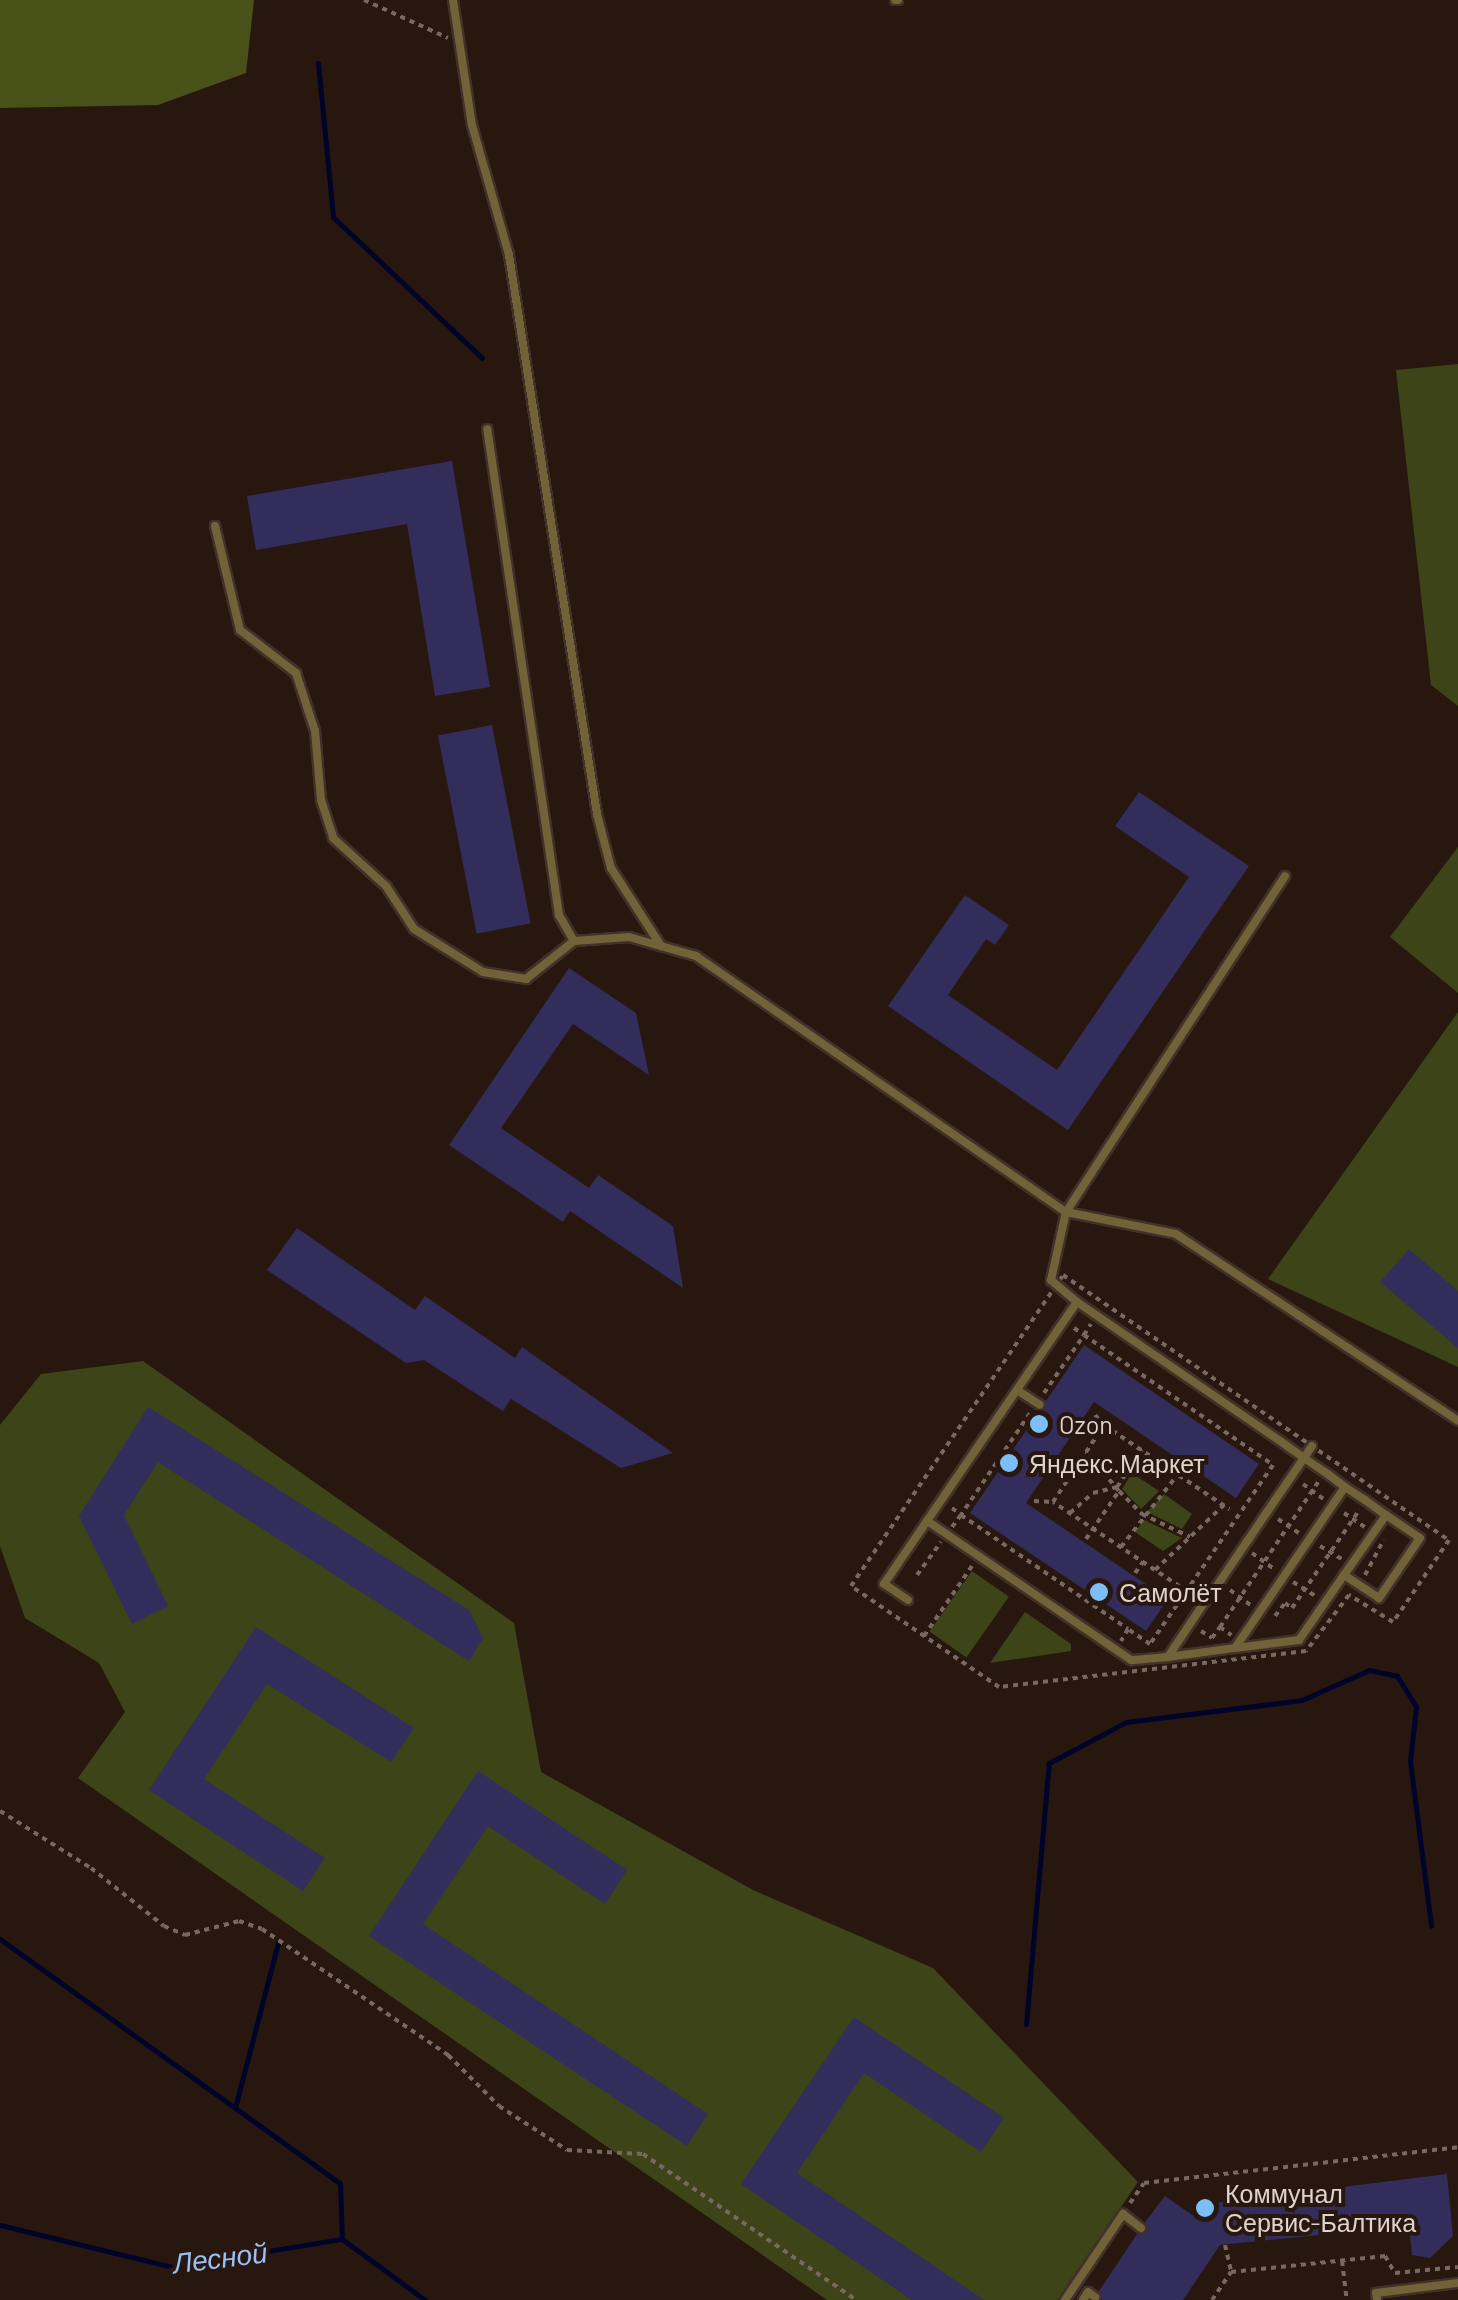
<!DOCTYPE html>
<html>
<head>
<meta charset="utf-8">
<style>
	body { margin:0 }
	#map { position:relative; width:1458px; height:2300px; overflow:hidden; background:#28170f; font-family:Barlow,sans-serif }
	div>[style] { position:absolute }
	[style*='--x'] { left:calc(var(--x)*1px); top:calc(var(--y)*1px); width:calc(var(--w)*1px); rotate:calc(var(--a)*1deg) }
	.green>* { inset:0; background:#3c4418; transform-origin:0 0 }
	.forest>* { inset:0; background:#485118 }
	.stream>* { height:5px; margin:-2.5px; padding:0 2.5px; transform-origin:2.5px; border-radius:2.5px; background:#000428 }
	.building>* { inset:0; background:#322d5b; transform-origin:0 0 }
	.path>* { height:4px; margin-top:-2px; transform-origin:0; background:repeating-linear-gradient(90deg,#776861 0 5px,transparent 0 10px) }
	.roads { filter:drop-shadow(2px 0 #42312a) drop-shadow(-2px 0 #42312a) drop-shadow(0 2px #42312a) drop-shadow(0 -2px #42312a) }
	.lane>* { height:8px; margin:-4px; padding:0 4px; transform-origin:4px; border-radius:4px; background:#716237 }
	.dots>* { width:28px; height:28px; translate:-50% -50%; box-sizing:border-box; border:5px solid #28170f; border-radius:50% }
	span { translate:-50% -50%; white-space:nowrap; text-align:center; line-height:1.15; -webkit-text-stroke:8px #28170f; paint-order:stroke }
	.poi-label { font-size:25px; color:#dfd3cd }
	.left { translate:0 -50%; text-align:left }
	.water-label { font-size:28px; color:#99c1f7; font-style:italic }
</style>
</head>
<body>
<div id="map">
	<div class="green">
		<div style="clip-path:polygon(1458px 364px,1458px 706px,1431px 685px,1396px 370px)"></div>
		<div style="clip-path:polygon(1458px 847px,1458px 993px,1390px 937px)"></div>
		<div style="clip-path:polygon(1458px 1012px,1458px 1367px,1268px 1279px)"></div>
		<div style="clip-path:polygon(143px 1361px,514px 1623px,541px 1772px,753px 1890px,933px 1968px,1138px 2182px,1058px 2300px,827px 2300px,78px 1778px,125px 1712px,99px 1663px,25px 1618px,0 1546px,0 1425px,41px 1374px)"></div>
		<div style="clip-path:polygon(1132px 1473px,1159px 1491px,1141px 1509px,1122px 1489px)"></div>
		<div style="clip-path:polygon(1164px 1494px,1192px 1514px,1182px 1529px,1147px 1512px)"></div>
		<div style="clip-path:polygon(1144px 1520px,1182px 1538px,1163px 1551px,1135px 1532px)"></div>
		<div style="left:972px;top:1571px;width:45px;height:74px;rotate:35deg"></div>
		<div style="clip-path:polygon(1025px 1612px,1071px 1644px,1071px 1651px,990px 1663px)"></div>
	</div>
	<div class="forest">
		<div style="clip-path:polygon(0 0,254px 0,246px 73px,158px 105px,0 108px)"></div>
	</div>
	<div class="stream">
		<div style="--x:318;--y:63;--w:155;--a:84.4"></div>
		<div style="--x:333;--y:217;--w:205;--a:43.4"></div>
		<div style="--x:0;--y:1939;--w:418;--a:35.7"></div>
		<div style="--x:340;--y:2183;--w:56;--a:88"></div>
		<div style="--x:1026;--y:2024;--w:262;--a:-85"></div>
		<div style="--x:1049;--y:1763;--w:87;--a:-28"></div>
		<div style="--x:1126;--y:1722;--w:177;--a:-7.1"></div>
		<div style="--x:1302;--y:1700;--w:73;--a:-24.1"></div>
		<div style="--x:1369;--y:1670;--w:29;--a:12"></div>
		<div style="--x:1397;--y:1676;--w:36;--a:58"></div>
		<div style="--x:1416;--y:1707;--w:54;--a:96.3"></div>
		<div style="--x:1410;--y:1761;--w:166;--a:82.7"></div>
		<div style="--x:236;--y:2104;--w:166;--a:-75.4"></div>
		<div style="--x:0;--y:2225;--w:177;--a:13.7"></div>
		<div style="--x:172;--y:2267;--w:172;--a:-9.4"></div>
		<div style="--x:342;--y:2239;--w:103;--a:36.3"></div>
	</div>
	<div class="building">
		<div style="clip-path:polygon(452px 461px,490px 687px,435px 696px,407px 524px,256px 550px,247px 496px)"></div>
		<div style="left:492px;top:725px;width:202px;height:55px;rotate:79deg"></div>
		<div style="clip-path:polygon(1139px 792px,1249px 866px,1068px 1130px,888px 1006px,965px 895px,1009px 925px,995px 945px,986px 939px,948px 995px,1057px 1070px,1189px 877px,1115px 826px)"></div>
		<div style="clip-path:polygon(569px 968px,636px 1013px,649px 1075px,573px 1024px,501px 1128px,589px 1188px,598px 1175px,673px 1226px,683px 1288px,570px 1211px,563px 1222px,449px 1145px)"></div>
		<div style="clip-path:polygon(297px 1228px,415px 1310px,425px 1296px,515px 1358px,522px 1347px,673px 1453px,621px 1468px,511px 1399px,503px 1411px,424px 1360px,406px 1363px,267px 1270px)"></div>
		<div style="clip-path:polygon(1409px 1249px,1458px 1291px,1458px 1348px,1380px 1282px)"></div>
		<div style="clip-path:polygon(1084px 1345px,1259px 1464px,1236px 1498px,1094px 1402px,1026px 1503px,1168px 1599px,1146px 1631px,970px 1513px)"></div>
		<div style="clip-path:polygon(148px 1407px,469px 1610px,483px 1638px,469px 1661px,158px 1462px,124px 1515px,168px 1606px,132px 1624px,79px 1516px)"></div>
		<div style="clip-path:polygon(256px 1627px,414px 1728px,391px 1762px,267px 1684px,204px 1779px,325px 1858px,303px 1891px,149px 1790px)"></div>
		<div style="clip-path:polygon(478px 1771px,627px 1870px,605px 1904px,488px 1826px,423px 1924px,708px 2114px,687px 2146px,369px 1936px)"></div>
		<div style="clip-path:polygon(854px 2017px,1004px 2118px,981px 2152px,864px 2073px,797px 2173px,984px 2300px,912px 2300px,741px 2184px)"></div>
		<div style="clip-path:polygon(1447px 2174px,1453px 2236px,1430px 2258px,1412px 2255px,1409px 2226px,1220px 2245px,1183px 2300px,1102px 2300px,1099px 2291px,1137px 2234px,1147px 2232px,1145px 2222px,1165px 2196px,1192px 2215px,1214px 2203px)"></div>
	</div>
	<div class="path">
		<div style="--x:364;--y:0;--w:92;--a:24.3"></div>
		<div style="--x:1063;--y:1275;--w:468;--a:34.5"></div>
		<div style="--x:1449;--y:1540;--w:99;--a:124.3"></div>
		<div style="--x:1393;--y:1622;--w:52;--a:-148.5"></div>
		<div style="--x:1349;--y:1595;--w:71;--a:127.5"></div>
		<div style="--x:1306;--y:1651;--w:309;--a:173.3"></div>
		<div style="--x:999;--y:1687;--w:179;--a:-145.7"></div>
		<div style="--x:851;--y:1586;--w:376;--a:-55.7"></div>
		<div style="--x:1074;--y:1328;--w:12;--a:35"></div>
		<div style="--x:1084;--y:1335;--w:13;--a:-58"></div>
		<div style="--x:1044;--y:1393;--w:70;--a:-55.4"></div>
		<div style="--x:1084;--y:1335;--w:229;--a:34.5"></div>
		<div style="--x:1273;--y:1465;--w:217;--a:124.5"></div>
		<div style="--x:1150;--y:1644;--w:27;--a:-146"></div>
		<div style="--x:1030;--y:1413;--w:123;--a:124.1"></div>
		<div style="--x:961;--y:1515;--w:202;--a:34.3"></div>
		<div style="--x:1128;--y:1629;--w:14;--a:120"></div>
		<div style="--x:1095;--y:1415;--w:13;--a:48"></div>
		<div style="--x:1303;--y:1484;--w:26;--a:36"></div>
		<div style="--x:1119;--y:1491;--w:33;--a:45"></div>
		<div style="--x:1142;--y:1514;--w:53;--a:25.6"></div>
		<div style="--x:1034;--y:1501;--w:19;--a:3"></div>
		<div style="--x:952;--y:1508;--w:11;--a:38"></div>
		<div style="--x:961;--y:1515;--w:15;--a:127"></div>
		<div style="--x:1070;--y:1513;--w:30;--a:-41"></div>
		<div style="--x:1093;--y:1493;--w:25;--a:-14"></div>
		<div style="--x:1117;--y:1487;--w:45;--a:-56"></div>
		<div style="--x:1344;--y:1513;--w:25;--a:34"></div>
		<div style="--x:1278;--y:1519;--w:25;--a:34"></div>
		<div style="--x:1086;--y:1539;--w:58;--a:-55.5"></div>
		<div style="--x:1119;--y:1491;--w:51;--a:-130.2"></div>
		<div style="--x:1320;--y:1546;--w:26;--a:31"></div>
		<div style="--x:1121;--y:1547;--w:93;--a:-52"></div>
		<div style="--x:1252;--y:1553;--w:26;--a:36"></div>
		<div style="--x:1155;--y:1570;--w:95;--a:-43.3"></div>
		<div style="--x:1135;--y:1573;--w:14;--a:-54"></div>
		<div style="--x:917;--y:1575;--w:41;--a:-54"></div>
		<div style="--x:1365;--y:1575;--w:40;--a:-62"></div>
		<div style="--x:1293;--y:1582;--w:26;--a:32"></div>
		<div style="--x:1230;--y:1590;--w:26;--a:36"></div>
		<div style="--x:1188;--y:1592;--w:162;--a:-146.3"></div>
		<div style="--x:1053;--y:1502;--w:92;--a:-56.5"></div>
		<div style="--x:1104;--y:1425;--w:151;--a:33.9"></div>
		<div style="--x:1275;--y:1616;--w:16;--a:-52"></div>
		<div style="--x:1285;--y:1603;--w:9;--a:36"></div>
		<div style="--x:1292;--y:1608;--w:120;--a:-55.5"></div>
		<div style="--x:1220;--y:1627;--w:175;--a:-55.9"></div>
		<div style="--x:1201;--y:1631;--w:13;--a:32"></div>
		<div style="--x:1212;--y:1638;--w:14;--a:-54"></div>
		<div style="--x:1220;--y:1627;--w:14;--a:36"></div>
		<div style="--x:924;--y:1636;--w:85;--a:-55.6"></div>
		<div style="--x:0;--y:1811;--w:107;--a:32.1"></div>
		<div style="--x:91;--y:1868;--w:93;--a:38.5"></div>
		<div style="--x:164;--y:1926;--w:23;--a:23"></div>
		<div style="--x:185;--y:1935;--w:56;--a:-14.5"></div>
		<div style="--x:239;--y:1921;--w:24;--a:19"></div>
		<div style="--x:262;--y:1929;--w:225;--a:34.1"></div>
		<div style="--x:448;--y:2055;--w:72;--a:45"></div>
		<div style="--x:499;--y:2106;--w:81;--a:32.9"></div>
		<div style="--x:567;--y:2150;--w:76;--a:3"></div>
		<div style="--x:643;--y:2154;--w:258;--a:34.4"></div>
		<div style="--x:1130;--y:2203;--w:24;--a:-55"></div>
		<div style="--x:1144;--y:2183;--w:316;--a:-6.5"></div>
		<div style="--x:1225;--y:2245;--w:28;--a:77"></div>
		<div style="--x:1342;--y:2261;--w:39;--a:83"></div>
		<div style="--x:1212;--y:2300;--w:34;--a:-56"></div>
		<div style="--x:1231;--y:2272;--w:155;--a:-5.9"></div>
		<div style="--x:1385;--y:2256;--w:20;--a:60"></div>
		<div style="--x:1395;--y:2273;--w:63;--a:-5.4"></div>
	</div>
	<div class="roads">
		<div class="lane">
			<div style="--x:453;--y:0;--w:126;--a:81.4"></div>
			<div style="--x:472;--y:125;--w:135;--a:74.1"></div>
			<div style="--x:509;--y:255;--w:566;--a:81.05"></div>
			<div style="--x:597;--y:814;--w:56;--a:75.5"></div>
			<div style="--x:611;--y:868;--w:93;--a:57.3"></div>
			<div style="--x:895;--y:0;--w:3;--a:0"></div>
			<div style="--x:215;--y:526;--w:107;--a:76.5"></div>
			<div style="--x:240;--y:630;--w:71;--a:37.5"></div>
			<div style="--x:296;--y:673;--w:61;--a:71.9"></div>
			<div style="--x:315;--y:731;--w:69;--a:85"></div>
			<div style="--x:321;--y:800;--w:40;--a:72"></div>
			<div style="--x:333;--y:838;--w:72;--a:42.2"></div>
			<div style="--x:386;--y:886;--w:51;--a:56.9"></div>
			<div style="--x:414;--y:929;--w:81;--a:31.9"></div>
			<div style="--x:483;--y:972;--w:44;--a:9.2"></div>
			<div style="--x:526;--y:979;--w:61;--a:-38.4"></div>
			<div style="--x:574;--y:941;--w:30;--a:-120"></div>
			<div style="--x:559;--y:915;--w:491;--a:-98.4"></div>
			<div style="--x:574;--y:941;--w:55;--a:-4.2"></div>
			<div style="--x:629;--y:937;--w:70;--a:15.8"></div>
			<div style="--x:696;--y:956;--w:450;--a:34.7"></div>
			<div style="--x:1066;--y:1212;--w:112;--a:11.3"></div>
			<div style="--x:1176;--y:1234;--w:338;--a:33.5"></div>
			<div style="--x:1077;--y:1302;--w:34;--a:-140"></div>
			<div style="--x:1051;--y:1280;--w:70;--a:-77.6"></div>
			<div style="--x:1066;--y:1212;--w:401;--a:-56.9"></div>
			<div style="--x:1017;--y:1390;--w:27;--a:33"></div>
			<div style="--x:1312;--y:1446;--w:14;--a:124"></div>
			<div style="--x:1304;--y:1458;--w:65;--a:124.4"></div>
			<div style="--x:1267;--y:1512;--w:34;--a:124"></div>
			<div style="--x:1248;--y:1540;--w:52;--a:124"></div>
			<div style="--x:1219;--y:1583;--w:25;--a:127"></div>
			<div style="--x:1204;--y:1603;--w:65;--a:123.7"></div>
			<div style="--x:1168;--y:1657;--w:37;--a:175"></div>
			<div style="--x:1131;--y:1660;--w:247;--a:-145.7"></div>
			<div style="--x:927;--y:1521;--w:265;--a:-55.6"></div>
			<div style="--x:1077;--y:1302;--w:255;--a:34.4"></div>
			<div style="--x:1287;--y:1446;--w:21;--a:35"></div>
			<div style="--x:1304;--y:1458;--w:25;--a:34"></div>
			<div style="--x:1325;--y:1472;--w:25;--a:37"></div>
			<div style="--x:1345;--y:1487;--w:24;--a:33"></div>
			<div style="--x:1365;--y:1500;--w:26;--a:36"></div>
			<div style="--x:1386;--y:1515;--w:41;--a:34.1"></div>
			<div style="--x:1420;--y:1538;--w:73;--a:124.3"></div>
			<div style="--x:1379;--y:1598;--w:42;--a:-146.7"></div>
			<div style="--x:1344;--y:1575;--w:73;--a:-55"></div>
			<div style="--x:1344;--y:1575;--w:79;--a:124.7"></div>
			<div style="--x:1299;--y:1640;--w:64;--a:172.9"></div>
			<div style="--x:1235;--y:1648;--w:195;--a:-55.7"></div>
			<div style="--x:908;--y:1600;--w:29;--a:-146"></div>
			<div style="--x:884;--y:1584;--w:76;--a:-55.7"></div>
			<div style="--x:1168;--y:1657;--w:68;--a:-7.7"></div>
			<div style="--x:1065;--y:2300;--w:104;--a:-56"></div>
			<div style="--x:1123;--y:2214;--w:23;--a:38"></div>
			<div style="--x:1083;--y:2300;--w:9;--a:-58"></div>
			<div style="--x:1088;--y:2292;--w:9;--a:36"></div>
			<div style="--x:1377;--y:2300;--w:7;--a:-98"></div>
			<div style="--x:1376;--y:2293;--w:83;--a:-7"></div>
		</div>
	</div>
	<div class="dots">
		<div style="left:1039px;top:1424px;background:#7dbef9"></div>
		<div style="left:1009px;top:1463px;background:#7dbef9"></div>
		<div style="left:1099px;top:1592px;background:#7dbef9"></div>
		<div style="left:1205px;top:2208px;background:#7dbef9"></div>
	</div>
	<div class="poi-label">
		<span class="left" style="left:1059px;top:1424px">Ozon</span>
		<span class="left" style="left:1029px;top:1463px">Яндекс.Маркет</span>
		<span class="left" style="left:1119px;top:1592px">Самолёт</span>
		<span class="left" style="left:1225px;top:2208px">Коммунал<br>Сервис-Балтика</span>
	</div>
	<div class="water-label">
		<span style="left:220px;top:2257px;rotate:-7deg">Лесной</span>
	</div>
</div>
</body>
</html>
